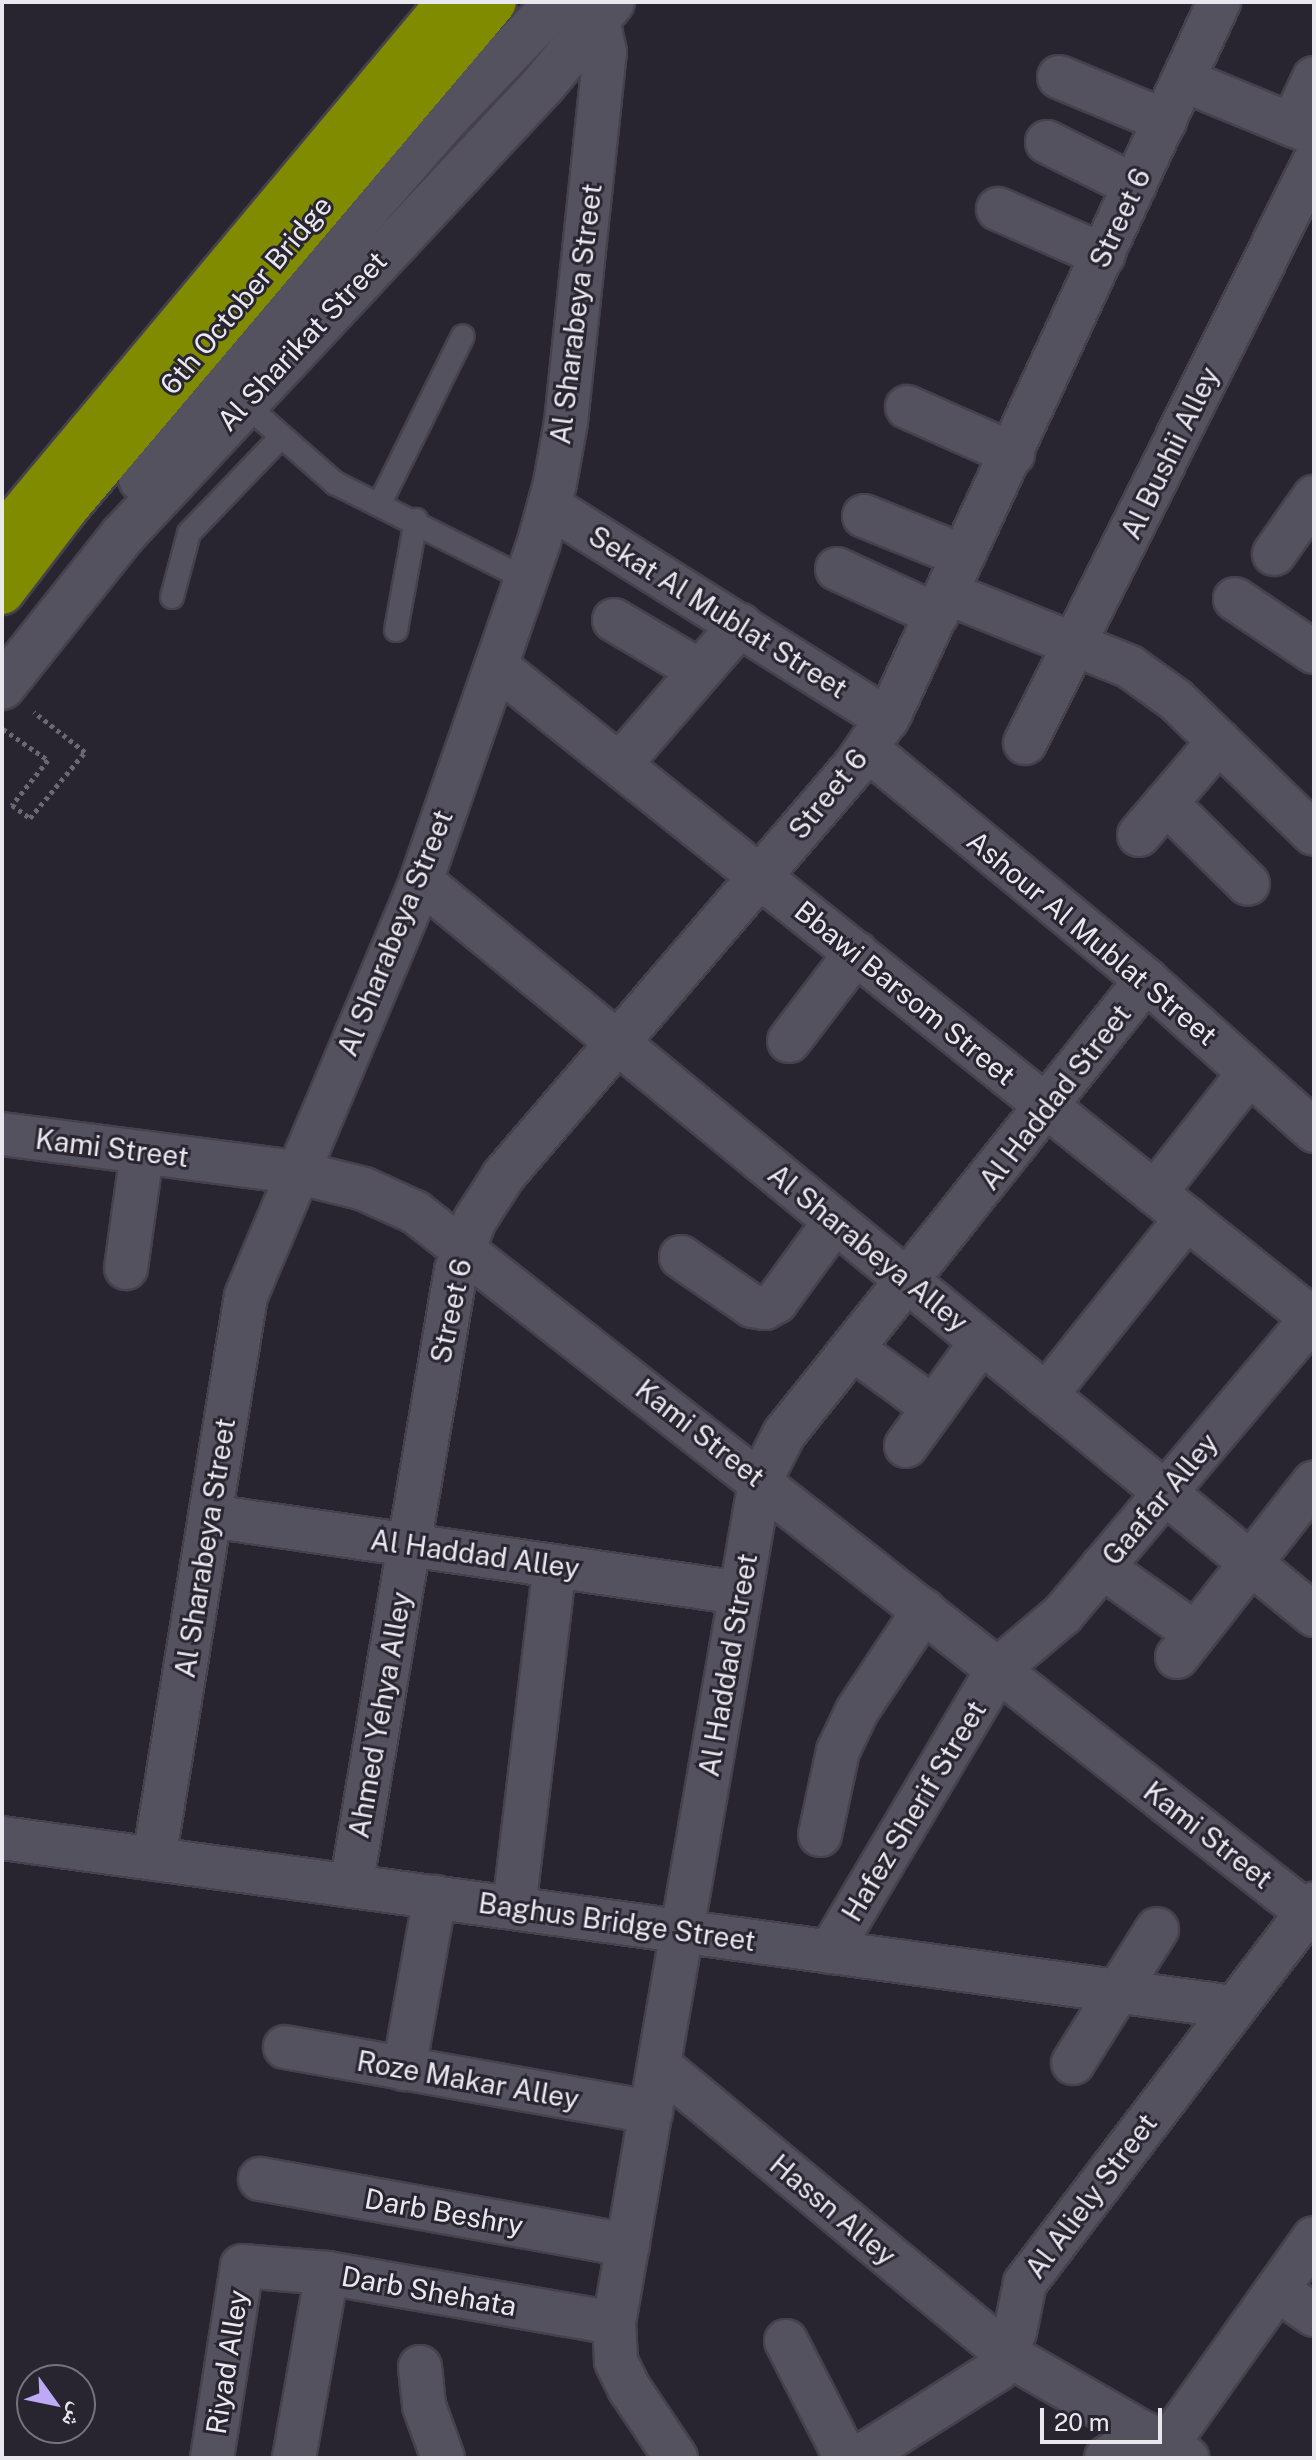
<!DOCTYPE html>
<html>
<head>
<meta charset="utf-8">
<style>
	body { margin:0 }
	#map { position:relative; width:1316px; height:2460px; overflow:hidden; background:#282530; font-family:"Public Sans","Noto Naskh Arabic",sans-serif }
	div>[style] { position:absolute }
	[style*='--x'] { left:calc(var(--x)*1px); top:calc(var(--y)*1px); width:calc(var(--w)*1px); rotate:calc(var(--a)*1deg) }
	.path>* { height:5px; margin-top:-2.5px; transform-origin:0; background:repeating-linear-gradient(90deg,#6a6871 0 4px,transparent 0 8px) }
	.roads { filter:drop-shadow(2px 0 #45424c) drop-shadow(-2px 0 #45424c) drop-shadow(0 2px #45424c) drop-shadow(0 -2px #45424c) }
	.service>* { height:22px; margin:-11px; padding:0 11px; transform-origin:11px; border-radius:11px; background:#55525f }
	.minor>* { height:42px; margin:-21px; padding:0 21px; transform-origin:21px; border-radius:21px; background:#55525f }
	.secondary>* { height:44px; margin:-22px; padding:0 22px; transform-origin:22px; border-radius:22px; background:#55525f }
	.motorway>* { height:44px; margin:-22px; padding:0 22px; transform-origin:22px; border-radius:22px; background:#808b00 }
	span { translate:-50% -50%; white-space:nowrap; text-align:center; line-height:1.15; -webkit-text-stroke:6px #282530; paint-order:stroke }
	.street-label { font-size:28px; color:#e9e8ef }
	.frame { position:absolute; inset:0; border:4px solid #e9e8ef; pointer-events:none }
	.north { position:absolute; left:16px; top:2364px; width:80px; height:80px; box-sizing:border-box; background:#282530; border:2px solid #75737c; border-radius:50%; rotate:123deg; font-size:22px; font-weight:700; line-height:32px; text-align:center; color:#e9e8ef }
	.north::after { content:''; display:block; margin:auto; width:28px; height:36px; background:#bea9f4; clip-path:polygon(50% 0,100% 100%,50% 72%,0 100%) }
	.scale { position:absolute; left:1040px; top:2408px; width:122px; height:36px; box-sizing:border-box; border:4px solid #e9e8ef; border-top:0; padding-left:10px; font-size:24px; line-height:28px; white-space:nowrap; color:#e9e8ef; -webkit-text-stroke:6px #282530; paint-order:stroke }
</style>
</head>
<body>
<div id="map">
	<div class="path">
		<div style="--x:3;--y:729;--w:55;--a:34.6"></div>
		<div style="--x:48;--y:760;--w:58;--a:128.7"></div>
		<div style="--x:12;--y:805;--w:22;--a:36"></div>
		<div style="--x:30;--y:818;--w:86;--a:-50.2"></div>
		<div style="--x:85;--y:752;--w:65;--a:-141.9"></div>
	</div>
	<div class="roads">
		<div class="service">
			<div style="--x:245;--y:404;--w:120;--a:41.3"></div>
			<div style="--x:335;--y:483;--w:214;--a:26.7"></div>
			<div style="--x:380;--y:503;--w:186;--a:-63.6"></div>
			<div style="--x:172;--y:597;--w:66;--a:-75.1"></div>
			<div style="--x:189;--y:533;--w:133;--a:-46.2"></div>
			<div style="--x:396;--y:630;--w:112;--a:-79.7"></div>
		</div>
		<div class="minor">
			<div style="--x:1059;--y:77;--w:115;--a:22.5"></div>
			<div style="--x:1183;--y:80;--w:142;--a:22.4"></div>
			<div style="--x:1292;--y:125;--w:52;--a:-64.9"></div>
			<div style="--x:1047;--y:142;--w:98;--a:26.6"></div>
			<div style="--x:998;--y:209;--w:115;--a:23.7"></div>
			<div style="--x:907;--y:407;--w:116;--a:23.9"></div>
			<div style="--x:549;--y:506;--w:400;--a:32.2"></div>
			<div style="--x:864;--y:516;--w:107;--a:22"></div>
			<div style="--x:1274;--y:554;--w:70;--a:-54.9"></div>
			<div style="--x:837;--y:569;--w:110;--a:24.7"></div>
			<div style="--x:947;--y:593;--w:197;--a:22"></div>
			<div style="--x:1130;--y:667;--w:57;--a:35.7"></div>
			<div style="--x:1176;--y:700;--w:192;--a:44.2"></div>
			<div style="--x:1235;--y:599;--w:95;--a:33.9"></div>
			<div style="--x:614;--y:620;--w:100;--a:30.7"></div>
			<div style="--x:496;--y:666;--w:1047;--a:38.64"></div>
			<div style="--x:1025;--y:743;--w:649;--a:-63.55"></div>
			<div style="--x:867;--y:749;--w:362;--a:39.6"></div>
			<div style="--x:1146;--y:980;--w:226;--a:41.9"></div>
			<div style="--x:620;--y:764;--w:184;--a:-49.2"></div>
			<div style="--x:1166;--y:803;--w:115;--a:44.6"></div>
			<div style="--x:1139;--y:835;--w:123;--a:-49.6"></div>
			<div style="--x:421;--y:881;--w:1156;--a:39.42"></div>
			<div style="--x:789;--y:1041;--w:111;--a:-52.7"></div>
			<div style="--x:2;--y:1134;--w:296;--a:7.4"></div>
			<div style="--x:296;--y:1172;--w:70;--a:14"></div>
			<div style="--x:364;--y:1189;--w:56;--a:24.3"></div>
			<div style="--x:415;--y:1212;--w:1143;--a:38.14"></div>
			<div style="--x:1155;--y:1193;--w:152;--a:-51.9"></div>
			<div style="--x:681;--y:1257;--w:86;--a:34.6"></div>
			<div style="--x:752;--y:1306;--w:13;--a:9"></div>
			<div style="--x:765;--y:1308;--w:13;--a:-29"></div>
			<div style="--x:776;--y:1302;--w:100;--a:-53.9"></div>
			<div style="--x:126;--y:1268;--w:117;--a:-82.1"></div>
			<div style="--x:853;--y:1349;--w:100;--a:36.1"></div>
			<div style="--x:1046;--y:1395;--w:226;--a:-51.5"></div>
			<div style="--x:906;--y:1446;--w:128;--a:-54.2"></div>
			<div style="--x:210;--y:1516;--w:536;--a:8.27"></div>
			<div style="--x:1102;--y:1567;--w:114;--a:35.4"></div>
			<div style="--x:1177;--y:1657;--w:222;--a:-51.9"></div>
			<div style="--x:820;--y:1835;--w:86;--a:-77.9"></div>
			<div style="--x:838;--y:1751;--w:44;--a:-64.6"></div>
			<div style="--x:857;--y:1711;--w:121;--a:-56.4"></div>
			<div style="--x:2;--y:1838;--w:1242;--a:7.82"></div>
			<div style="--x:154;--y:1859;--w:570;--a:-80.72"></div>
			<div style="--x:246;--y:1296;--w:450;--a:-67.1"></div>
			<div style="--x:421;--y:881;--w:359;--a:-70.8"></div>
			<div style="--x:539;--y:542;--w:61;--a:-74.8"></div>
			<div style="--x:555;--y:483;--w:62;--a:-79.8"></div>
			<div style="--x:566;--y:422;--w:372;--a:-84"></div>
			<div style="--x:605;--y:52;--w:51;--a:-102.4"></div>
			<div style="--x:351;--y:1886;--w:625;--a:-80.33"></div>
			<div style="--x:456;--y:1270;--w:53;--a:-69.2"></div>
			<div style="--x:475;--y:1220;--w:54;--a:-57.2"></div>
			<div style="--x:504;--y:1175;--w:541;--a:-49.42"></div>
			<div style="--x:856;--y:764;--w:63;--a:-56.1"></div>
			<div style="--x:891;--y:712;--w:782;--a:-65.2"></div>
			<div style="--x:514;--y:1908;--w:344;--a:-83.2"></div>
			<div style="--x:830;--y:1952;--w:329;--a:-59.3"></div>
			<div style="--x:998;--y:1669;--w:85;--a:-40.2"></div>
			<div style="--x:1063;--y:1614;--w:387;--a:-49.9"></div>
			<div style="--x:285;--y:2047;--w:372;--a:10.1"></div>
			<div style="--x:1073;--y:2063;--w:158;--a:-57.9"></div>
			<div style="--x:659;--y:2065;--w:454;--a:39.7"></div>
			<div style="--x:1008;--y:2355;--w:207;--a:29.9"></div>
			<div style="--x:404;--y:2069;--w:175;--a:-79.8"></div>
			<div style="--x:260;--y:2179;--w:374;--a:10.2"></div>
			<div style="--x:1277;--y:2290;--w:45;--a:34"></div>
			<div style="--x:786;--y:2341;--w:131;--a:62.9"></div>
			<div style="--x:420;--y:2367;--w:39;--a:84"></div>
			<div style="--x:424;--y:2406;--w:55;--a:69.9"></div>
			<div style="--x:1166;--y:2446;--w:255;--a:-54.6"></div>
			<div style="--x:212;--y:2458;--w:194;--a:-81.1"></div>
			<div style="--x:242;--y:2266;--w:85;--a:4.7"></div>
			<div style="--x:327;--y:2273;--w:291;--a:9.9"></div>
			<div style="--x:294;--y:2458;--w:188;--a:-79.9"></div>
			<div style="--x:676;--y:2458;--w:84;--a:-123.9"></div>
			<div style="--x:629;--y:2388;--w:30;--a:-116"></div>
			<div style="--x:616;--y:2361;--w:38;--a:-93"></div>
			<div style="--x:614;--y:2323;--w:855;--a:-80.16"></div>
			<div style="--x:760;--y:1481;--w:53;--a:-62.9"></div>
			<div style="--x:784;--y:1434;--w:581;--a:-51.43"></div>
			<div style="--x:858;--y:2458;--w:165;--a:-32.3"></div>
			<div style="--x:997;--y:2370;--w:42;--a:-64.7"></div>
			<div style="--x:1015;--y:2332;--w:50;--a:-78.5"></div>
			<div style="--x:1025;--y:2283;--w:477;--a:-52.7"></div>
			<div style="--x:1106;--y:2458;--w:47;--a:-31"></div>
		</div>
		<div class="secondary">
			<div style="--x:141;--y:479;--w:117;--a:-52.6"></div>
			<div style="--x:212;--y:386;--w:348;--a:-48.8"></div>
			<div style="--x:441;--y:124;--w:168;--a:-46.4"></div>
			<div style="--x:2;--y:687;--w:193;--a:-51.5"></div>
			<div style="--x:122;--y:536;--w:617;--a:-46.97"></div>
			<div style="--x:543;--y:85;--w:108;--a:-50.3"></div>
		</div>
		<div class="motorway">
			<div style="--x:2;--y:537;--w:697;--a:-50.12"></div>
			<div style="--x:2;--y:592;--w:107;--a:-52.6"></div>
			<div style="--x:67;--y:507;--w:661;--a:-49.78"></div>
		</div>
	</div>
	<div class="street-label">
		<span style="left:1120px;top:218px;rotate:-65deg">Street 6</span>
		<span style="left:246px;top:295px;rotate:-50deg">6th October Bridge</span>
		<span style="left:576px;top:314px;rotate:-83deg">Al Sharabeya Street</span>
		<span style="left:302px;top:341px;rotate:-47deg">Al Sharikat Street</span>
		<span style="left:1170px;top:453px;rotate:-64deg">Al Bushii Alley</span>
		<span style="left:718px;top:612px;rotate:32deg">Sekat Al Mublat Street</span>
		<span style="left:828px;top:794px;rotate:-51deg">Street 6</span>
		<span style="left:395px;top:933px;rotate:-68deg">Al Sharabeya Street</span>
		<span style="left:1092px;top:938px;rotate:40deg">Ashour Al Mublat Street</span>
		<span style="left:905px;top:993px;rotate:39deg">Bbawi Barsom Street</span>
		<span style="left:1055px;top:1097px;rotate:-52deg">Al Haddad Street</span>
		<span style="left:112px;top:1148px;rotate:7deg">Kami Street</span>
		<span style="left:868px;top:1248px;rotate:39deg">Al Sharabeya Alley</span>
		<span style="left:451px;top:1311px;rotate:-78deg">Street 6</span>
		<span style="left:700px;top:1433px;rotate:38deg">Kami Street</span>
		<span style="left:1160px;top:1499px;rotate:-50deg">Gaafar Alley</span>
		<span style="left:205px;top:1548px;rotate:-81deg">Al Sharabeya Street</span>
		<span style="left:475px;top:1554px;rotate:8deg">Al Haddad Alley</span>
		<span style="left:728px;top:1665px;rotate:-80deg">Al Haddad Street</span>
		<span style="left:380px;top:1715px;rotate:-80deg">Ahmed Yehya Alley</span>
		<span style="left:914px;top:1811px;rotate:-59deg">Hafez Sherif Street</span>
		<span style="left:1208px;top:1835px;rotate:38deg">Kami Street</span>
		<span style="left:617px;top:1922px;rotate:8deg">Baghus Bridge Street</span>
		<span style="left:468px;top:2080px;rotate:10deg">Roze Makar Alley</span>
		<span style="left:1091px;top:2196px;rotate:-53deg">Al Aliely Street</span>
		<span style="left:833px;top:2210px;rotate:40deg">Hassn Alley</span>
		<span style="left:444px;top:2212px;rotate:10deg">Darb Beshry</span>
		<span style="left:429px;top:2291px;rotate:10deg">Darb Shehata</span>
		<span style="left:227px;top:2362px;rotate:-81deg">Riyad Alley</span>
	</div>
	<div class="frame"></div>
	<div class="north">ش</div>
	<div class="scale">20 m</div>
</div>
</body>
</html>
